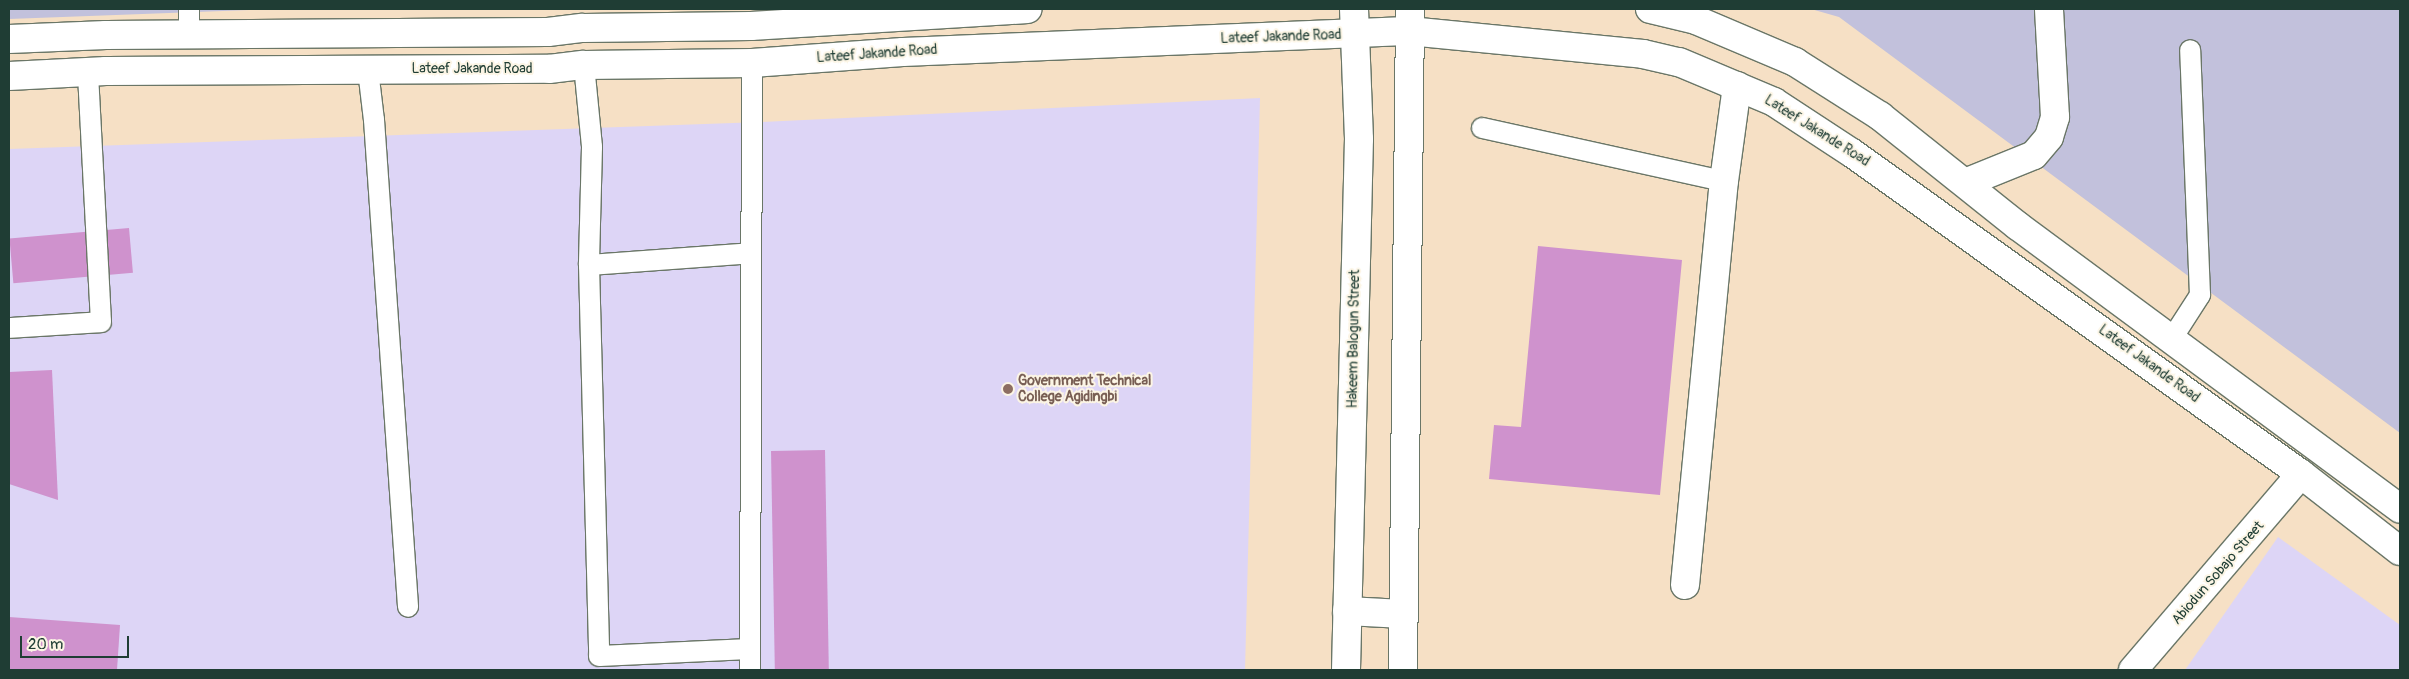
<!DOCTYPE html>
<html>
<head>
<meta charset="utf-8">
<style>
	body { margin:0 }
	#map { position:relative; width:2409px; height:679px; overflow:hidden; background:#f6e0c5; font-family:Pangolin,sans-serif }
	div>[style] { position:absolute }
	[style*='--x'] { left:calc(var(--x)*1px); top:calc(var(--y)*1px); width:calc(var(--w)*1px); rotate:calc(var(--a)*1deg) }
	.built>* { inset:0; background:#ddd5f6 }
	.industrial>* { inset:0; background:#c2c1dc }
	.building>* { inset:0; background:#cf92cd; transform-origin:0 0 }
	.roads { filter:drop-shadow(1px 0 #6a7667) drop-shadow(-1px 0 #6a7667) drop-shadow(0 1px #6a7667) drop-shadow(0 -1px #6a7667) }
	.service>* { height:20px; margin:-10px; padding:0 10px; transform-origin:10px; border-radius:10px; background:#fff }
	.minor>* { height:28px; margin:-14px; padding:0 14px; transform-origin:14px; border-radius:14px; background:#fff }
	.tertiary>* { height:28px; margin:-14px; padding:0 14px; transform-origin:14px; border-radius:14px; background:#fff }
	.secondary>* { height:28px; margin:-14px; padding:0 14px; transform-origin:14px; border-radius:14px; background:#fff }
	.dots>* { width:14px; height:14px; translate:-50% -50%; box-sizing:border-box; border:2px solid #fcf5e5; border-radius:50% }
	span { translate:-50% -50%; white-space:nowrap; text-align:center; line-height:1.15; -webkit-text-stroke:4px #fcf5e5; paint-order:stroke }
	.street-label { font-size:14px; color:#1f3d34 }
	.education-label { font-size:14px; color:#785e54; font-weight:700 }
	.left { translate:0 -50%; text-align:left }
	.frame { position:absolute; inset:0; border:10px solid #1f3d34; pointer-events:none }
	.scale { position:absolute; left:20px; top:636px; width:109px; height:22px; box-sizing:border-box; border:2px solid #1f3d34; border-top:0; padding-left:6px; font-size:15px; line-height:18px; white-space:nowrap; color:#1f3d34; -webkit-text-stroke:4px #fcf5e5; paint-order:stroke }
</style>
</head>
<body>
<div id="map">
	<div class="built">
		<div style="clip-path:polygon(1260px 98px,1245px 670px,9px 670px,9px 149px,761px 122px)"></div>
		<div style="clip-path:polygon(2278px 537px,2400px 625px,2400px 670px,2185px 670px)"></div>
	</div>
	<div class="industrial">
		<div style="clip-path:polygon(9px 9px,273px 9px,9px 19px)"></div>
		<div style="clip-path:polygon(1811px 9px,2400px 9px,2400px 433px,1839px 17px)"></div>
	</div>
	<div class="building">
		<div style="left:129px;top:228px;width:45px;height:120px;rotate:85deg"></div>
		<div style="clip-path:polygon(1538px 246px,1682px 260px,1660px 495px,1489px 479px,1494px 425px,1521px 427px)"></div>
		<div style="clip-path:polygon(52px 370px,58px 500px,9px 484px,9px 372px)"></div>
		<div style="left:825px;top:450px;width:220px;height:54px;rotate:89deg"></div>
		<div style="clip-path:polygon(9px 617px,120px 625px,117px 670px,9px 670px)"></div>
	</div>
	<div class="roads">
		<div class="service">
			<div style="--x:189;--y:9;--w:25;--a:90"></div>
			<div style="--x:584;--y:65;--w:82;--a:84.4"></div>
			<div style="--x:592;--y:147;--w:118;--a:91.5"></div>
			<div style="--x:589;--y:265;--w:391;--a:88.5"></div>
			<div style="--x:599;--y:656;--w:151;--a:-2.7"></div>
			<div style="--x:368;--y:70;--w:50;--a:83.2"></div>
			<div style="--x:374;--y:120;--w:488;--a:86"></div>
			<div style="--x:1482;--y:128;--w:248;--a:12.4"></div>
			<div style="--x:589;--y:265;--w:162;--a:-4.2"></div>
			<div style="--x:9;--y:328;--w:92;--a:-3.7"></div>
			<div style="--x:101;--y:322;--w:250;--a:-93"></div>
			<div style="--x:2171;--y:340;--w:54;--a:-57.2"></div>
			<div style="--x:2200;--y:295;--w:245;--a:-92.3"></div>
			<div style="--x:750;--y:670;--w:607;--a:-89.81"></div>
		</div>
		<div class="minor">
			<div style="--x:1965;--y:183;--w:74;--a:-22.1"></div>
			<div style="--x:2034;--y:155;--w:23;--a:-50"></div>
			<div style="--x:2049;--y:137;--w:21;--a:-73"></div>
			<div style="--x:2055;--y:117;--w:108;--a:-93.2"></div>
			<div style="--x:1685;--y:585;--w:406;--a:-84.5"></div>
			<div style="--x:1724;--y:181;--w:96;--a:-82.2"></div>
			<div style="--x:2133;--y:670;--w:258;--a:-49.4"></div>
		</div>
		<div class="tertiary">
			<div style="--x:1347;--y:611;--w:56;--a:3.1"></div>
			<div style="--x:1346;--y:670;--w:531;--a:-88.6"></div>
			<div style="--x:1359;--y:139;--w:130;--a:-92.2"></div>
			<div style="--x:1403;--y:670;--w:661;--a:-89.39"></div>
		</div>
		<div class="secondary">
			<div style="--x:1650;--y:9;--w:47;--a:13.4"></div>
			<div style="--x:1696;--y:20;--w:108;--a:23"></div>
			<div style="--x:1795;--y:62;--w:101;--a:32.4"></div>
			<div style="--x:1880;--y:116;--w:176;--a:38.6"></div>
			<div style="--x:2018;--y:226;--w:475;--a:36.5"></div>
			<div style="--x:9;--y:39;--w:97;--a:-2.4"></div>
			<div style="--x:106;--y:35;--w:442;--a:-0.4"></div>
			<div style="--x:548;--y:32;--w:35;--a:-7"></div>
			<div style="--x:583;--y:28;--w:168;--a:-0.7"></div>
			<div style="--x:751;--y:26;--w:277;--a:-3.5"></div>
			<div style="--x:9;--y:76;--w:97;--a:-3"></div>
			<div style="--x:106;--y:71;--w:443;--a:-0.3"></div>
			<div style="--x:549;--y:69;--w:35;--a:-7"></div>
			<div style="--x:584;--y:65;--w:168;--a:-0.7"></div>
			<div style="--x:752;--y:63;--w:151;--a:-4.2"></div>
			<div style="--x:903;--y:52;--w:506;--a:-2.38"></div>
			<div style="--x:1409;--y:31;--w:235;--a:5.6"></div>
			<div style="--x:1643;--y:54;--w:37;--a:13"></div>
			<div style="--x:1679;--y:62;--w:103;--a:22.8"></div>
			<div style="--x:1774;--y:102;--w:93;--a:33.2"></div>
			<div style="--x:1852;--y:153;--w:552;--a:35.56"></div>
			<div style="--x:2301;--y:474;--w:125;--a:37.9"></div>
		</div>
	</div>
	<div class="dots">
		<div style="left:1008px;top:389px;background:#8d6e63"></div>
	</div>
	<div class="street-label">
		<span style="left:1281px;top:37px;rotate:-2deg">Lateef Jakande Road</span>
		<span style="left:877px;top:54px;rotate:-4deg">Lateef Jakande Road</span>
		<span style="left:472px;top:69px">Lateef Jakande Road</span>
		<span style="left:1817px;top:131px;rotate:32deg">Lateef Jakande Road</span>
		<span style="left:1354px;top:339px;rotate:-89deg">Hakeem Balogun Street</span>
		<span style="left:2149px;top:364px;rotate:36deg">Lateef Jakande Road</span>
		<span style="left:2218px;top:573px;rotate:-49deg">Abiodun Sobajo Street</span>
	</div>
	<div class="education-label">
		<span class="left" style="left:1018px;top:389px">Government Technical<br>College Agidingbi</span>
	</div>
	<div class="frame"></div>
	<div class="scale">20 m</div>
</div>
</body>
</html>
